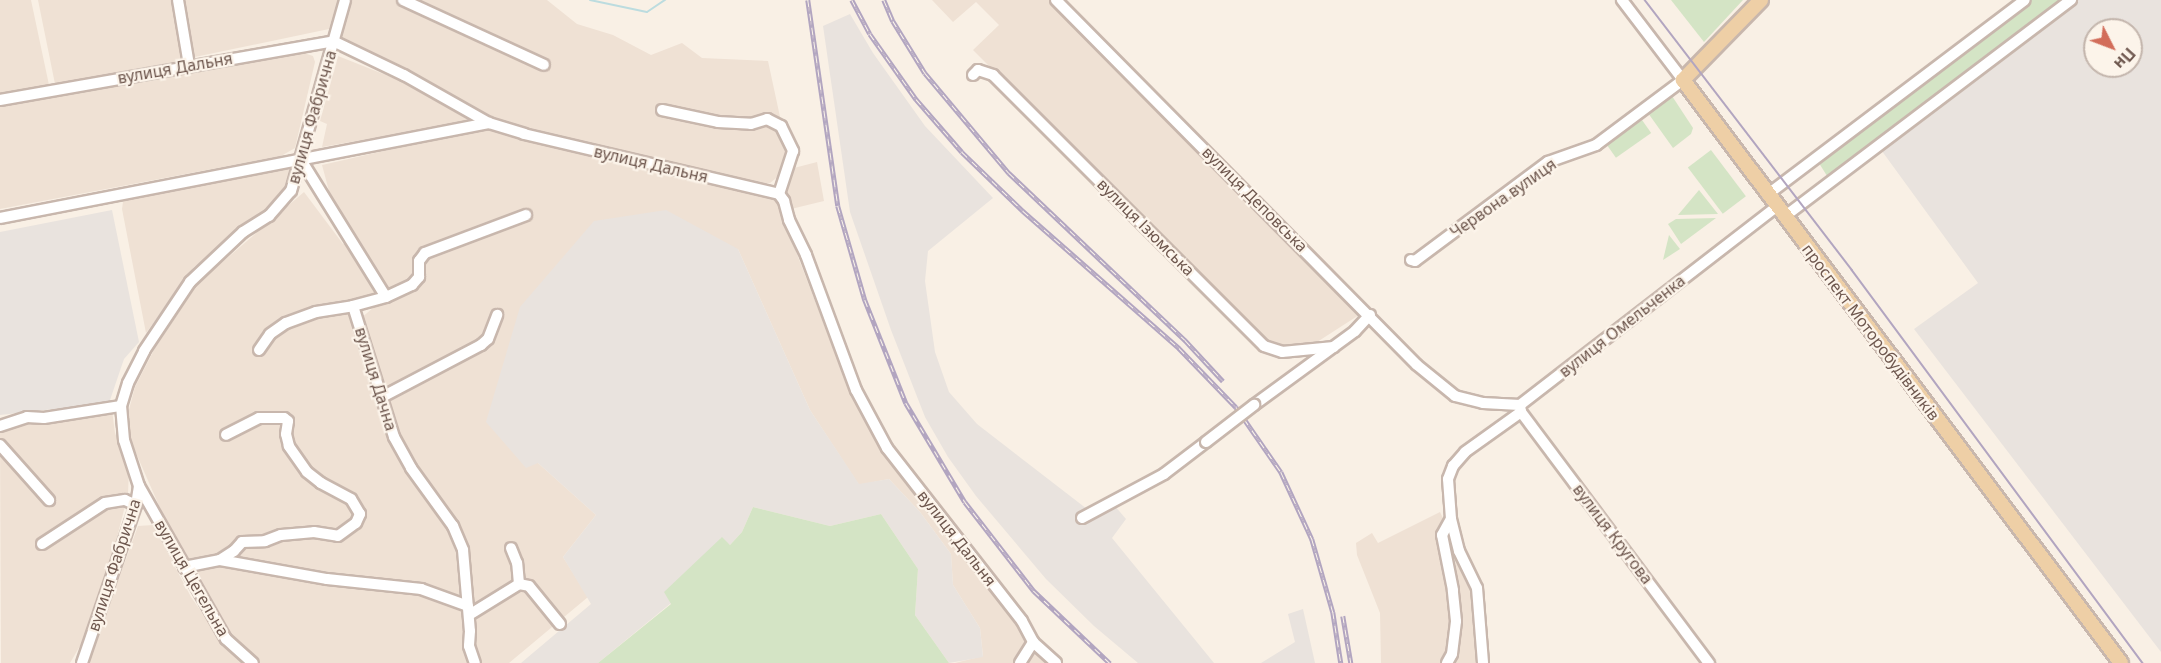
<!DOCTYPE html>
<html>
<head>
<meta charset="utf-8">
<style>
	body { margin:0 }
	#map { position:relative; width:2161px; height:663px; overflow:hidden; background:#f9f0e5; font-family:"Noto Sans",sans-serif }
	div>[style] { position:absolute }
	[style*='--x'] { left:calc(var(--x)*1px); top:calc(var(--y)*1px); width:calc(var(--w)*1px); rotate:calc(var(--a)*1deg) }
	.residential>* { inset:0; background:#efe1d4 }
	.industrial>* { inset:0; background:#e9e3de }
	.green>* { inset:0; background:#d4e4c5; transform-origin:0 0 }
	.stream>* { height:2px; margin:-1px; padding:0 1px; transform-origin:1px; border-radius:1px; background:#bcdcdf }
	.roads { filter:drop-shadow(2px 0 #c8b7ad) drop-shadow(-2px 0 #c8b7ad) drop-shadow(0 2px #c8b7ad) drop-shadow(0 -2px #c8b7ad) }
	.minor>* { height:10px; margin:-5px; padding:0 5px; transform-origin:5px; border-radius:5px; background:#fff }
	.major>* { height:14px; margin:-7px; padding:0 7px; transform-origin:7px; border-radius:7px; background:#eecfa6 }
	.tram>* { height:1.5px; margin:-0.75px; padding:0 0.75px; transform-origin:0.75px; border-radius:0.75px; background:#b2a5c0 }
	.rail>* { height:4.5px; margin-top:-2.25px; transform-origin:0; background:repeating-linear-gradient(90deg,#fcf4ea 0 7px,#b2a5c0 0 14px); box-sizing:border-box; border-block:2px solid #b2a5c0 }
	.bridges { filter:drop-shadow(2px 0 #c8b7ad) drop-shadow(-2px 0 #c8b7ad) drop-shadow(0 2px #c8b7ad) drop-shadow(0 -2px #c8b7ad) }
	.minor-bridge>* { height:10px; margin:-5px; padding:0 5px; transform-origin:5px; border-radius:5px; background:#fff }
	span { translate:-50% -50%; white-space:nowrap; text-align:center; line-height:1.15; -webkit-text-stroke:4.5px #fcf4ea; paint-order:stroke }
	.street-label { font-size:16px; color:#6e574e }
	.north { position:absolute; left:2083px; top:18px; width:60px; height:60px; box-sizing:border-box; background:#fcf4ea; border:2px solid #c3b5ac; border-radius:50%; rotate:132deg; font-size:16px; font-weight:700; line-height:24px; text-align:center; color:#6e574e }
	.north::after { content:''; display:block; margin:auto; width:21px; height:27px; background:#d26d5a; clip-path:polygon(50% 0,100% 100%,50% 72%,0 100%) }
</style>
</head>
<body>
<div id="map">
	<div class="residential">
		<div style="clip-path:polygon(0 0,31px 0,49px 85px,0 94px)"></div>
		<div style="clip-path:polygon(38px 0,175px 0,184px 60px,55px 84px)"></div>
		<div style="clip-path:polygon(181px 0,338px 0,329px 29px,190px 58px)"></div>
		<div style="clip-path:polygon(352px 0,547px 0,577px 24px,613px 35px,651px 55px,682px 43px,702px 58px,768px 61px,788px 154px,780px 175px,770px 183px,755px 184px,526px 129px,488px 116px,340px 40px)"></div>
		<div style="clip-path:polygon(932px 0,1051px 0,1345px 298px,1359px 315px,1314px 344px,1288px 349px,1266px 343px,973px 50px,999px 25px,976px 2px,953px 22px)"></div>
		<div style="clip-path:polygon(304px 53px,313px 56px,315px 62px,295px 148px,281px 156px,0 209px,0 107px)"></div>
		<div style="clip-path:polygon(338px 56px,401px 81px,472px 118px,471px 121px,322px 147px,327px 124px,320px 121px)"></div>
		<div style="clip-path:polygon(489px 127px,775px 196px,783px 205px,785px 223px,850px 392px,884px 452px,1049px 663px,955px 663px,983px 656px,980px 628px,953px 585px,951px 554px,920px 512px,889px 479px,859px 485px,810px 410px,738px 249px,538px 463px,596px 515px,563px 557px,588px 597px,509px 663px,481px 663px,474px 643px,466px 550px,460px 527px,419px 475px,400px 446px,360px 319px,374px 307px,391px 301px,333px 206px,322px 165px)"></div>
		<div style="clip-path:polygon(817px 162px,824px 201px,791px 209px,784px 193px,794px 168px)"></div>
		<div style="clip-path:polygon(292px 168px,280px 198px,194px 267px,146px 333px,122px 209px,123px 202px,127px 198px)"></div>
		<div style="clip-path:polygon(304px 192px,343px 244px,348px 242px,377px 292px,348px 301px,390px 438px,441px 514px,439px 519px,450px 533px,455px 551px,460px 551px,471px 663px,258px 663px,228px 635px,171px 533px,132px 444px,127px 417px,135px 387px,154px 350px,197px 284px)"></div>
		<div style="clip-path:polygon(112px 410px,115px 433px,129px 470px,128px 494px,108px 573px,84px 639px,70px 663px,1px 663px,0 432px,27px 421px)"></div>
		<div style="clip-path:polygon(1440px 512px,1473px 580px,1479px 663px,1381px 663px,1380px 613px,1357px 555px,1356px 543px,1372px 533px,1378px 543px)"></div>
		<div style="clip-path:polygon(153px 525px,191px 597px,224px 644px,243px 663px,88px 663px,138px 526px)"></div>
	</div>
	<div class="industrial">
		<div style="clip-path:polygon(evenodd,2075px 0,2161px 0,2161px 652px,1914px 329px,1978px 283px,1879px 147px,2075px 0,2095px 30px,2131px 30px,2131px 66px,2095px 66px,2095px 30px)"></div>
		<div style="clip-path:polygon(850px 14px,873px 53px,925px 126px,993px 198px,928px 251px,925px 281px,935px 352px,949px 392px,977px 424px,1087px 509px,1114px 505px,1126px 519px,1112px 538px,1214px 663px,1138px 663px,1094px 626px,1046px 579px,976px 496px,948px 457px,925px 417px,891px 330px,850px 212px,823px 26px)"></div>
		<div style="clip-path:polygon(112px 210px,139px 342px,124px 359px,109px 403px,0 415px,0 232px)"></div>
		<div style="clip-path:polygon(666px 210px,738px 249px,810px 410px,859px 484px,889px 479px,920px 512px,951px 554px,953px 585px,980px 628px,983px 657px,949px 663px,915px 615px,918px 569px,881px 514px,830px 526px,753px 507px,742px 532px,730px 545px,721px 538px,671px 603px,598px 663px,521px 663px,591px 604px,563px 557px,596px 515px,538px 463px,526px 468px,486px 422px,520px 307px,594px 221px)"></div>
		<div style="clip-path:polygon(1303px 609px,1315px 663px,1261px 663px,1295px 642px,1288px 614px)"></div>
	</div>
	<div class="green">
		<div style="clip-path:polygon(1671px 0,1743px 0,1704px 42px)"></div>
		<div style="clip-path:polygon(2031px 0,2065px 0,1829px 179px,1817px 160px)"></div>
		<div style="clip-path:polygon(1672px 96px,1693px 128px,1691px 134px,1673px 148px,1648px 113px)"></div>
		<div style="left:1642px;top:120px;width:16px;height:43px;rotate:55deg"></div>
		<div style="left:1711px;top:150px;width:58px;height:29px;rotate:53deg"></div>
		<div style="clip-path:polygon(1699px 190px,1718px 214px,1678px 215px)"></div>
		<div style="clip-path:polygon(1716px 218px,1681px 244px,1668px 224px,1676px 219px)"></div>
		<div style="clip-path:polygon(1669px 235px,1680px 249px,1663px 260px)"></div>
		<div style="clip-path:polygon(753px 507px,830px 526px,881px 514px,918px 569px,915px 615px,949px 663px,598px 663px,671px 604px,664px 592px,722px 537px,730px 545px,742px 532px)"></div>
	</div>
	<div class="stream">
		<div style="--x:590;--y:0;--w:58;--a:11.9"></div>
		<div style="--x:647;--y:12;--w:22;--a:-34"></div>
	</div>
	<div class="roads">
		<div class="minor">
			<div style="--x:178;--y:0;--w:66;--a:80.4"></div>
			<div style="--x:403;--y:0;--w:155;--a:24.7"></div>
			<div style="--x:1056;--y:0;--w:513;--a:45.32"></div>
			<div style="--x:1417;--y:365;--w:49;--a:39.2"></div>
			<div style="--x:1455;--y:396;--w:29;--a:14"></div>
			<div style="--x:1483;--y:403;--w:37;--a:3"></div>
			<div style="--x:1520;--y:405;--w:324;--a:-37.7"></div>
			<div style="--x:973;--y:75;--w:7;--a:-45"></div>
			<div style="--x:978;--y:70;--w:16;--a:18"></div>
			<div style="--x:993;--y:75;--w:383;--a:45"></div>
			<div style="--x:1264;--y:346;--w:19;--a:18"></div>
			<div style="--x:1282;--y:352;--w:52;--a:-5.5"></div>
			<div style="--x:0;--y:100;--w:338;--a:-10"></div>
			<div style="--x:333;--y:41;--w:79;--a:25.6"></div>
			<div style="--x:404;--y:75;--w:98;--a:29.5"></div>
			<div style="--x:489;--y:123;--w:37;--a:17"></div>
			<div style="--x:524;--y:134;--w:262;--a:13.2"></div>
			<div style="--x:779;--y:194;--w:9;--a:54"></div>
			<div style="--x:784;--y:201;--w:20;--a:75"></div>
			<div style="--x:789;--y:220;--w:39;--a:64"></div>
			<div style="--x:806;--y:255;--w:144;--a:69.7"></div>
			<div style="--x:856;--y:390;--w:66;--a:61.9"></div>
			<div style="--x:887;--y:448;--w:219;--a:52"></div>
			<div style="--x:1022;--y:621;--w:24;--a:62"></div>
			<div style="--x:1033;--y:642;--w:31;--a:42"></div>
			<div style="--x:662;--y:110;--w:57;--a:12.1"></div>
			<div style="--x:718;--y:122;--w:33;--a:3"></div>
			<div style="--x:751;--y:124;--w:17;--a:-17"></div>
			<div style="--x:767;--y:119;--w:16;--a:27"></div>
			<div style="--x:781;--y:126;--w:28;--a:64"></div>
			<div style="--x:793;--y:151;--w:45;--a:108"></div>
			<div style="--x:301;--y:160;--w:161;--a:58.2"></div>
			<div style="--x:386;--y:297;--w:34;--a:165"></div>
			<div style="--x:353;--y:306;--w:137;--a:72.6"></div>
			<div style="--x:394;--y:437;--w:35;--a:61"></div>
			<div style="--x:411;--y:468;--w:72;--a:54.1"></div>
			<div style="--x:453;--y:526;--w:26;--a:67"></div>
			<div style="--x:463;--y:550;--w:81;--a:85.1"></div>
			<div style="--x:470;--y:631;--w:15;--a:94"></div>
			<div style="--x:469;--y:646;--w:18;--a:71"></div>
			<div style="--x:1767;--y:195;--w:323;--a:-37.1"></div>
			<div style="--x:1784;--y:217;--w:360;--a:-37.1"></div>
			<div style="--x:0;--y:218;--w:498;--a:-11"></div>
			<div style="--x:1411;--y:260;--w:4;--a:14"></div>
			<div style="--x:1415;--y:261;--w:166;--a:-36.7"></div>
			<div style="--x:1548;--y:162;--w:51;--a:-19.5"></div>
			<div style="--x:1596;--y:145;--w:109;--a:-36.8"></div>
			<div style="--x:1683;--y:80;--w:101;--a:-127.3"></div>
			<div style="--x:386;--y:297;--w:29;--a:-25"></div>
			<div style="--x:412;--y:285;--w:11;--a:-49"></div>
			<div style="--x:419;--y:277;--w:16;--a:-90"></div>
			<div style="--x:419;--y:261;--w:10;--a:-53"></div>
			<div style="--x:425;--y:253;--w:108;--a:-20.6"></div>
			<div style="--x:259;--y:350;--w:19;--a:-55"></div>
			<div style="--x:270;--y:334;--w:19;--a:-35"></div>
			<div style="--x:286;--y:323;--w:32;--a:-20"></div>
			<div style="--x:316;--y:312;--w:37;--a:-9"></div>
			<div style="--x:382;--y:397;--w:112;--a:-27.7"></div>
			<div style="--x:481;--y:345;--w:9;--a:-41"></div>
			<div style="--x:488;--y:339;--w:26;--a:-69"></div>
			<div style="--x:1254;--y:405;--w:125;--a:-36.2"></div>
			<div style="--x:1355;--y:331;--w:22;--a:-47"></div>
			<div style="--x:1520;--y:405;--w:7;--a:82"></div>
			<div style="--x:1521;--y:412;--w:314;--a:53.2"></div>
			<div style="--x:0;--y:426;--w:28;--a:-18"></div>
			<div style="--x:27;--y:417;--w:17;--a:3"></div>
			<div style="--x:44;--y:418;--w:78;--a:-8.9"></div>
			<div style="--x:0;--y:445;--w:74;--a:48.3"></div>
			<div style="--x:139;--y:486;--w:176;--a:60.4"></div>
			<div style="--x:226;--y:639;--w:36;--a:42"></div>
			<div style="--x:1082;--y:518;--w:93;--a:-28.2"></div>
			<div style="--x:1164;--y:474;--w:53;--a:-37.3"></div>
			<div style="--x:1451;--y:519;--w:33;--a:76"></div>
			<div style="--x:1459;--y:551;--w:41;--a:64.1"></div>
			<div style="--x:1477;--y:588;--w:75;--a:85.4"></div>
			<div style="--x:42;--y:544;--w:75;--a:-33.1"></div>
			<div style="--x:105;--y:503;--w:20;--a:-9"></div>
			<div style="--x:125;--y:500;--w:12;--a:24"></div>
			<div style="--x:220;--y:560;--w:17;--a:-33"></div>
			<div style="--x:234;--y:551;--w:12;--a:-48"></div>
			<div style="--x:242;--y:542;--w:23;--a:-2"></div>
			<div style="--x:265;--y:541;--w:17;--a:-21"></div>
			<div style="--x:281;--y:535;--w:33;--a:-5"></div>
			<div style="--x:314;--y:532;--w:24;--a:9"></div>
			<div style="--x:338;--y:536;--w:22;--a:-36"></div>
			<div style="--x:356;--y:523;--w:10;--a:-66"></div>
			<div style="--x:360;--y:514;--w:17;--a:-121"></div>
			<div style="--x:351;--y:499;--w:34;--a:-152"></div>
			<div style="--x:321;--y:483;--w:18;--a:-142"></div>
			<div style="--x:307;--y:472;--w:32;--a:-125"></div>
			<div style="--x:289;--y:446;--w:12;--a:-104"></div>
			<div style="--x:286;--y:434;--w:13;--a:-81"></div>
			<div style="--x:288;--y:421;--w:5;--a:-143"></div>
			<div style="--x:284;--y:418;--w:25;--a:180"></div>
			<div style="--x:259;--y:418;--w:37;--a:153"></div>
			<div style="--x:184;--y:567;--w:37;--a:-11"></div>
			<div style="--x:220;--y:560;--w:109;--a:10.1"></div>
			<div style="--x:327;--y:579;--w:95;--a:6.1"></div>
			<div style="--x:421;--y:589;--w:50;--a:19.9"></div>
			<div style="--x:519;--y:584;--w:10;--a:11"></div>
			<div style="--x:529;--y:586;--w:49;--a:50.8"></div>
			<div style="--x:469;--y:615;--w:59;--a:-31.8"></div>
			<div style="--x:519;--y:584;--w:21;--a:-95"></div>
			<div style="--x:517;--y:563;--w:16;--a:-112"></div>
			<div style="--x:82;--y:663;--w:167;--a:-71.1"></div>
			<div style="--x:136;--y:505;--w:19;--a:-81"></div>
			<div style="--x:139;--y:486;--w:48;--a:-108.1"></div>
			<div style="--x:124;--y:440;--w:34;--a:-95"></div>
			<div style="--x:121;--y:406;--w:24;--a:-73"></div>
			<div style="--x:128;--y:383;--w:36;--a:-63"></div>
			<div style="--x:144;--y:351;--w:83;--a:-56.3"></div>
			<div style="--x:190;--y:282;--w:73;--a:-43.3"></div>
			<div style="--x:243;--y:232;--w:31;--a:-32"></div>
			<div style="--x:269;--y:216;--w:33;--a:-49"></div>
			<div style="--x:291;--y:191;--w:198;--a:-74.2"></div>
			<div style="--x:1020;--y:663;--w:25;--a:-58"></div>
			<div style="--x:1447;--y:663;--w:10;--a:-61"></div>
			<div style="--x:1452;--y:654;--w:33;--a:-83"></div>
			<div style="--x:1456;--y:621;--w:31;--a:-96"></div>
			<div style="--x:1453;--y:590;--w:56;--a:-101.3"></div>
			<div style="--x:1442;--y:535;--w:18;--a:-61"></div>
			<div style="--x:1451;--y:519;--w:40;--a:-94.3"></div>
			<div style="--x:1448;--y:479;--w:14;--a:-69"></div>
			<div style="--x:1453;--y:466;--w:18;--a:-49"></div>
			<div style="--x:1465;--y:452;--w:69;--a:-35.5"></div>
		</div>
		<div class="major">
			<div style="--x:1761;--y:0;--w:112;--a:134.3"></div>
			<div style="--x:1683;--y:80;--w:729;--a:53.08"></div>
		</div>
	</div>
	<div class="tram">
		<div style="--x:1645;--y:0;--w:340;--a:52.5"></div>
		<div style="--x:1852;--y:270;--w:489;--a:53.5"></div>
	</div>
	<div class="rail">
		<div style="--x:808;--y:0;--w:208;--a:81.7"></div>
		<div style="--x:838;--y:206;--w:98;--a:74"></div>
		<div style="--x:865;--y:300;--w:111;--a:68.3"></div>
		<div style="--x:906;--y:403;--w:115;--a:59.2"></div>
		<div style="--x:965;--y:502;--w:113;--a:52.2"></div>
		<div style="--x:1034;--y:591;--w:105;--a:43.5"></div>
		<div style="--x:852;--y:0;--w:38;--a:62"></div>
		<div style="--x:870;--y:34;--w:80;--a:54.7"></div>
		<div style="--x:916;--y:99;--w:70;--a:49"></div>
		<div style="--x:962;--y:152;--w:85;--a:44"></div>
		<div style="--x:1023;--y:211;--w:208;--a:41.3"></div>
		<div style="--x:1179;--y:348;--w:82;--a:46"></div>
		<div style="--x:1236;--y:407;--w:79;--a:55.3"></div>
		<div style="--x:1281;--y:472;--w:74;--a:65.2"></div>
		<div style="--x:1312;--y:539;--w:76;--a:74"></div>
		<div style="--x:1333;--y:612;--w:52;--a:81.1"></div>
		<div style="--x:884;--y:0;--w:23;--a:67"></div>
		<div style="--x:893;--y:21;--w:61;--a:58.4"></div>
		<div style="--x:925;--y:73;--w:131;--a:50"></div>
		<div style="--x:1009;--y:173;--w:243;--a:43.5"></div>
		<div style="--x:1185;--y:340;--w:56;--a:47.2"></div>
		<div style="--x:1343;--y:616;--w:48;--a:80.3"></div>
	</div>
	<div class="bridges">
		<div class="minor-bridge">
			<div style="--x:1206;--y:442;--w:61;--a:-37.6"></div>
		</div>
	</div>
	<div class="street-label">
		<span style="left:175px;top:68px;rotate:-10deg">вулиця Дальня</span>
		<span style="left:312px;top:117px;rotate:-74deg">вулиця Фабрична</span>
		<span style="left:651px;top:164px;rotate:13deg">вулиця Дальня</span>
		<span style="left:1503px;top:198px;rotate:-35deg">Червона вулиця</span>
		<span style="left:1255px;top:199px;rotate:45deg">вулиця Деповська</span>
		<span style="left:1146px;top:227px;rotate:45deg">вулиця Ізюмська</span>
		<span style="left:1622px;top:326px;rotate:-38deg">вулиця Омельченка</span>
		<span style="left:1871px;top:332px;rotate:53deg">проспект Моторобудівників</span>
		<span style="left:376px;top:379px;rotate:73deg">вулиця Дачна</span>
		<span style="left:1613px;top:534px;rotate:53deg">вулиця Кругова</span>
		<span style="left:957px;top:538px;rotate:52deg">вулиця Дальня</span>
		<span style="left:114px;top:565px;rotate:-72deg">вулиця Фабрична</span>
		<span style="left:192px;top:578px;rotate:60deg">вулиця Цегельна</span>
	</div>
	<div class="north">Пн</div>
</div>
</body>
</html>
